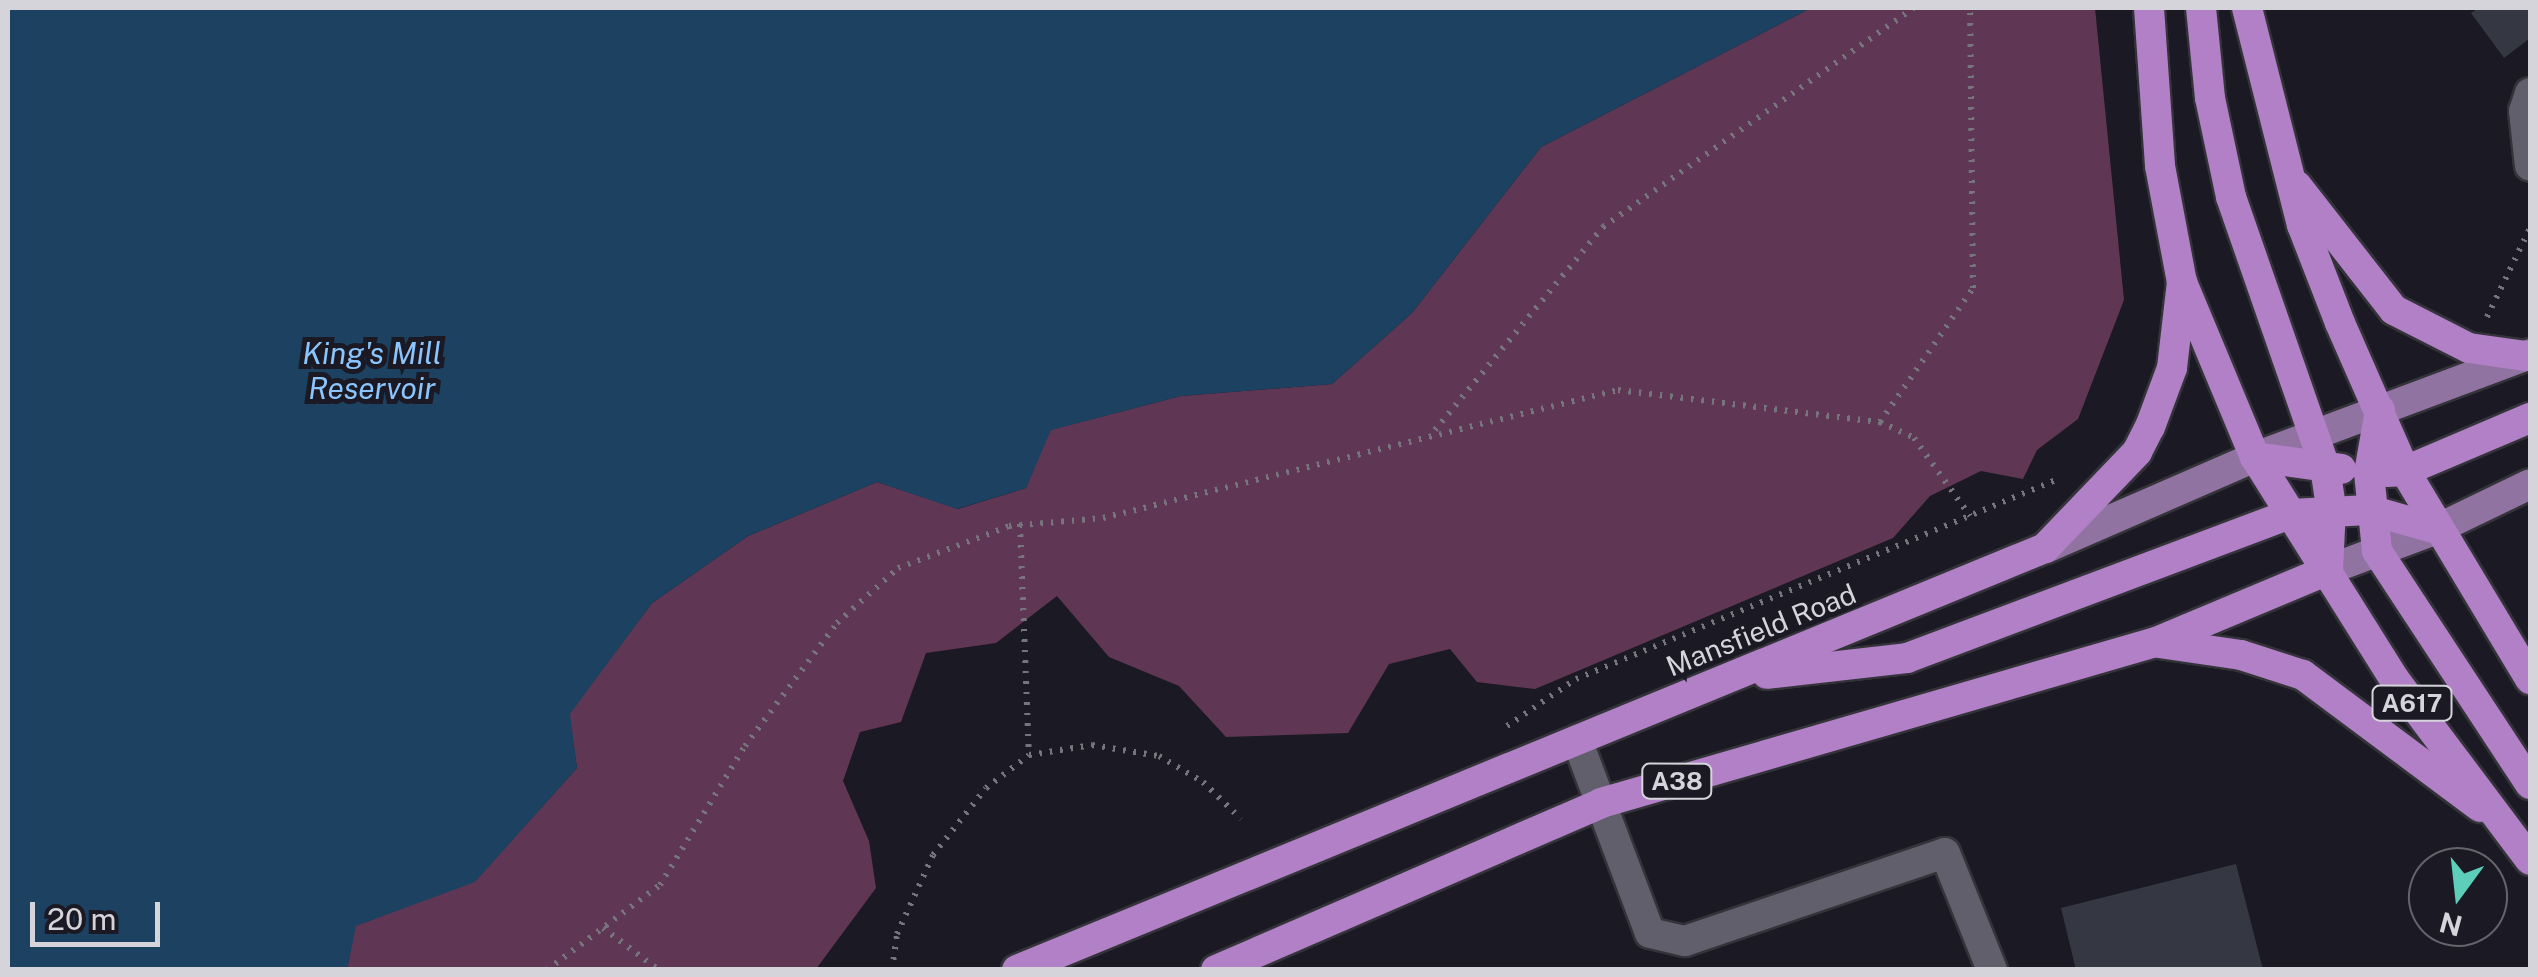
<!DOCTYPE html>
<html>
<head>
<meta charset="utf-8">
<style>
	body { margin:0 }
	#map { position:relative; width:2538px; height:977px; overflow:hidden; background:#1b1923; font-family:"Public Sans",sans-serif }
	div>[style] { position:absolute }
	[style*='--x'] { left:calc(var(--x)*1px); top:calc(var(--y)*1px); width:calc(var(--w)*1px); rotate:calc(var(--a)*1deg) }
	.forest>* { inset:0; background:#5f3754 }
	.water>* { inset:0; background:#1d4161 }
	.building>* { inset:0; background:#353842 }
	.path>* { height:6px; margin-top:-3px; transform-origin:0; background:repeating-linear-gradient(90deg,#76757e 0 2.5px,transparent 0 10.5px) }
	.roads { filter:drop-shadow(2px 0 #34333a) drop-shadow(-2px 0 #34333a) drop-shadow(0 2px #34333a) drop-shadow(0 -2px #34333a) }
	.minor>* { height:30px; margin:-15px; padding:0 15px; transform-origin:15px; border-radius:15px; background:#615f6b }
	.major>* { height:30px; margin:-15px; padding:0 15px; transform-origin:15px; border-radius:15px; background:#9173a2 }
	.highway>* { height:30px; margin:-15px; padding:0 15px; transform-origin:15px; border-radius:15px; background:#b180c6 }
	span { translate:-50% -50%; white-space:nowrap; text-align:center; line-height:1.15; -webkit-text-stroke:10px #1b1923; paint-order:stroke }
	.shield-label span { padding:2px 8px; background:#1b1923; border:2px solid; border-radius:8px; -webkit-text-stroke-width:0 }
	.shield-label { font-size:25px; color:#d5d4db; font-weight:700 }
	.street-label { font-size:28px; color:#d5d4db }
	.water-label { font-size:30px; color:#8bc5fd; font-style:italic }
	.frame { position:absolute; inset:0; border:10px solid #d5d4db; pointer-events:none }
	.north { position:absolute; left:2408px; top:847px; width:100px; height:100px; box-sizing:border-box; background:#1b1923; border:2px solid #65646d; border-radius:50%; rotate:195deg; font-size:28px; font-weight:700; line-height:40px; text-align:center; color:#d5d4db }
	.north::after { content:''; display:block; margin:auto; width:35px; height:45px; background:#5cceba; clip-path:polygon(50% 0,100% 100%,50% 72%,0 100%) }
	.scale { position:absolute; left:30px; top:902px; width:130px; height:45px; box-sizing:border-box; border:5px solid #d5d4db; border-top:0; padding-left:12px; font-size:30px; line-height:35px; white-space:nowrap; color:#d5d4db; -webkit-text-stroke:8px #1b1923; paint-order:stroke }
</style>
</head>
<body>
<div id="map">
	<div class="forest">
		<div style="clip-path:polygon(1811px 8px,2095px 8px,2124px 300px,2078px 419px,2037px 450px,2023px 479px,1981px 471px,1930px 496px,1893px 538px,1535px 689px,1477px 682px,1450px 649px,1389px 664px,1348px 733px,1226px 737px,1179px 686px,1109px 657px,1057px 596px,996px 643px,926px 653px,901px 722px,860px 732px,843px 781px,869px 841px,876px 888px,816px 969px,347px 970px,355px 926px,475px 881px,577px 768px,569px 714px,652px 603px,748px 536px,877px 482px,958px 509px,1026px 488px,1050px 430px,1181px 396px,1332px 384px,1412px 313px,1541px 147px)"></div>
	</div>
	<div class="water">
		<div style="clip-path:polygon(8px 8px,1811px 8px,1541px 147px,1412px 313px,1332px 384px,1181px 396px,1051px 430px,1026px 488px,957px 509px,877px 482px,748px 536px,652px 603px,570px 714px,577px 768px,475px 882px,356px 926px,347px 970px,8px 969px)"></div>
	</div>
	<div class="building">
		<div style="clip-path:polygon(2479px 8px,2530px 8px,2530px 38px,2504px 58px,2471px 13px)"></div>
		<div style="clip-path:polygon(2236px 864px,2263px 970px,2076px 970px,2061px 908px)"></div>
	</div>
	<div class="path">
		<div style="--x:2487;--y:317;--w:99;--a:-64.2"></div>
		<div style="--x:1880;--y:422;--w:163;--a:-55.2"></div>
		<div style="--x:1973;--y:288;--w:280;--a:-90.6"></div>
		<div style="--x:1435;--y:430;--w:264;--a:-50.4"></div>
		<div style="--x:1603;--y:227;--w:380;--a:-35.2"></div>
		<div style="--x:1020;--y:524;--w:231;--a:87.8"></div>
		<div style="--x:1507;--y:726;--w:83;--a:-34.3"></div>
		<div style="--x:1576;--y:679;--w:520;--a:-22.52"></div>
		<div style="--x:603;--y:928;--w:70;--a:36.9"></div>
		<div style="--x:547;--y:970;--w:141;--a:-37"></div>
		<div style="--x:660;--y:885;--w:163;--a:-58.6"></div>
		<div style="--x:745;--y:746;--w:154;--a:-53.2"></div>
		<div style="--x:837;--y:623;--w:82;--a:-42"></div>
		<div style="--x:898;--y:568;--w:119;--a:-20.7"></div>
		<div style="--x:1009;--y:526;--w:94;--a:-4.9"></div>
		<div style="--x:1103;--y:518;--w:531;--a:-13.96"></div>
		<div style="--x:1618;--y:390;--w:264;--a:7"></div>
		<div style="--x:1880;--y:422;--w:38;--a:25"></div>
		<div style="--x:1914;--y:438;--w:96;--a:54.3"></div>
		<div style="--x:892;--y:970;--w:36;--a:-82"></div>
		<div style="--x:897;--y:934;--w:87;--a:-65.5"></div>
		<div style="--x:933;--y:855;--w:85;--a:-51.7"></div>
		<div style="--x:986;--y:788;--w:54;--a:-37.5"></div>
		<div style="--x:1029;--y:755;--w:64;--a:-9"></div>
		<div style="--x:1092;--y:745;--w:68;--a:9.3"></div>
		<div style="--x:1159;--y:756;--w:51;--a:30.6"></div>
		<div style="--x:1203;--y:782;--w:53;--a:44.2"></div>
	</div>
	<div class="roads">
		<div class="minor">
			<div style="--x:2530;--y:93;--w:19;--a:108"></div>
			<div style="--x:2524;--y:111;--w:55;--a:83.8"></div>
			<div style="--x:1577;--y:740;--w:206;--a:69.3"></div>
			<div style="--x:1650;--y:933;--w:36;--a:13"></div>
			<div style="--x:1685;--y:941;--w:274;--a:-18.7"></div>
			<div style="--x:1945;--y:853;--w:126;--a:68.1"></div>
		</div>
		<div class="major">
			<div style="--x:2046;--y:548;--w:228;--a:-23.5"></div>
			<div style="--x:2255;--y:457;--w:294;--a:-20.5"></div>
			<div style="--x:2328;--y:570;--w:116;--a:-20.6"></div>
			<div style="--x:2437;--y:529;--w:103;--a:-25.8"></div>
		</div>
		<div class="highway">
			<div style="--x:2149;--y:8;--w:158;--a:86"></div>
			<div style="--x:2160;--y:166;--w:118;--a:79.3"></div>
			<div style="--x:2182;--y:282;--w:190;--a:67.4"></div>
			<div style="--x:2255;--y:457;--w:263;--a:57.9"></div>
			<div style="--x:2395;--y:680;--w:225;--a:53.1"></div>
			<div style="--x:2201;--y:8;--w:90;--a:84.3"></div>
			<div style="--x:2210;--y:98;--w:101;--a:78"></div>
			<div style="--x:2231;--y:197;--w:286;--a:70.8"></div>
			<div style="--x:2325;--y:467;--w:40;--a:81.5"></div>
			<div style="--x:2331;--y:507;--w:63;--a:92.7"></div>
			<div style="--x:2247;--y:8;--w:224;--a:75.8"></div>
			<div style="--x:2302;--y:225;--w:105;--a:68.8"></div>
			<div style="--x:2340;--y:323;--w:162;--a:66.3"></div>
			<div style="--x:2405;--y:471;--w:243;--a:59"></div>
			<div style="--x:2297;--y:186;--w:157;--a:52"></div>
			<div style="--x:2394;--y:310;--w:84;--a:26.9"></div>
			<div style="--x:2469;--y:348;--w:58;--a:8"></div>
			<div style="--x:2380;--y:410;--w:64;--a:99.9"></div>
			<div style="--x:2369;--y:473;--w:78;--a:84.1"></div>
			<div style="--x:2377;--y:551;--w:279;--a:56.7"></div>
			<div style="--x:2255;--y:457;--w:87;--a:7.9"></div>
			<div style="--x:2387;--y:472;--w:18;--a:-3"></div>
			<div style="--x:2405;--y:471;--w:136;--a:-23"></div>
			<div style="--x:2159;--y:643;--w:83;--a:8.3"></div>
			<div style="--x:2241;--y:655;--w:65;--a:17.9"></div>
			<div style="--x:2303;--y:675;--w:221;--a:36.7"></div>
			<div style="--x:1767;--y:674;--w:141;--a:-6.5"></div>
			<div style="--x:1907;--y:658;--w:410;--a:-20.6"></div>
			<div style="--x:2291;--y:514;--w:78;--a:-2.9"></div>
			<div style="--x:2369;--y:510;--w:71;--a:15.6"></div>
			<div style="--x:1017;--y:970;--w:1111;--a:-22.32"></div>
			<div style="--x:2045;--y:548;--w:133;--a:-46.2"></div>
			<div style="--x:2137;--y:452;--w:28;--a:-63"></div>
			<div style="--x:2150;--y:427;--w:63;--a:-69.6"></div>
			<div style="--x:2172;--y:368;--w:87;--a:-83.4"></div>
			<div style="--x:1216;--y:970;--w:420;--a:-23.4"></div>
			<div style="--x:1601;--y:803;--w:578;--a:-16.18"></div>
			<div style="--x:2156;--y:642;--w:186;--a:-22.7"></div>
		</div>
	</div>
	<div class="shield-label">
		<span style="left:2412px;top:703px">A617</span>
		<span style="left:1677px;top:781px">A38</span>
	</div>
	<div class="street-label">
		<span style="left:1761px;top:630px;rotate:-22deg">Mansfield Road</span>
	</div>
	<div class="water-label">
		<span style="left:372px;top:370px">King's Mill<br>Reservoir</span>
	</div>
	<div class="frame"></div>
	<div class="north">N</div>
	<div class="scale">20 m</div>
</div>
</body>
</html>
